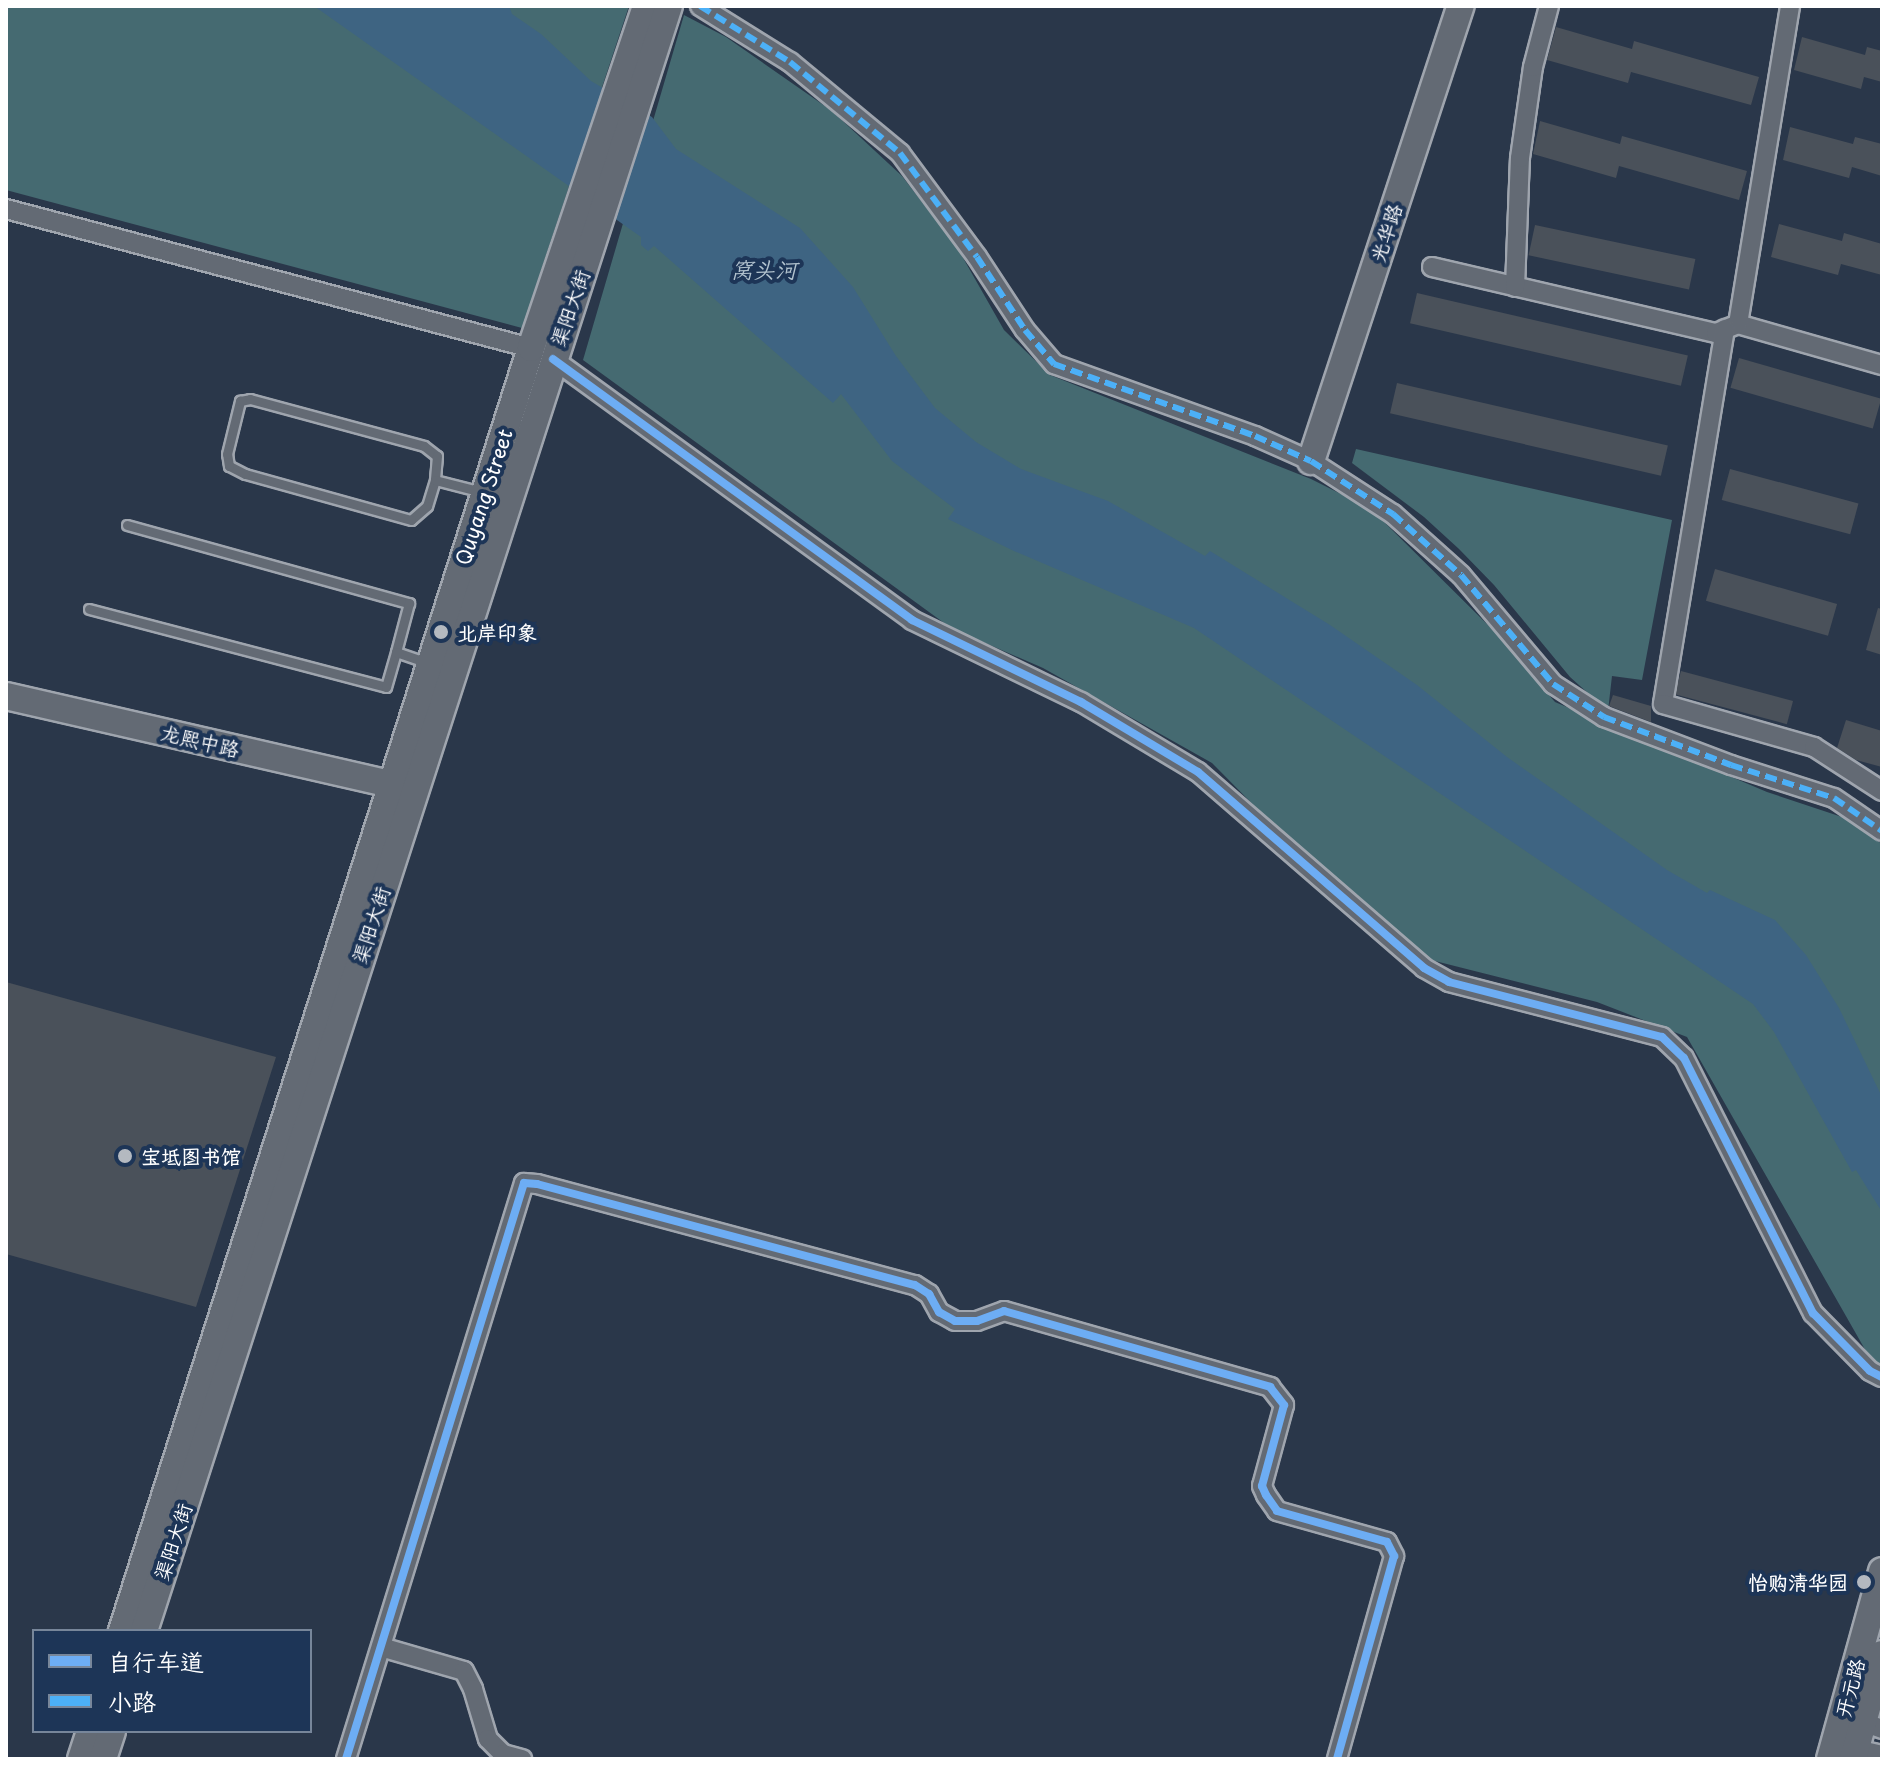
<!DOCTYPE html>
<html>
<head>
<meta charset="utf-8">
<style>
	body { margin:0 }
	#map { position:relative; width:1888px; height:1765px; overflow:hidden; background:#2a374a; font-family:"Playpen Sans","LXGW WenKai TC",sans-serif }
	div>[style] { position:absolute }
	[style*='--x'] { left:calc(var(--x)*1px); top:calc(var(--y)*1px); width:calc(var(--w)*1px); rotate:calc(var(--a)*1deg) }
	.green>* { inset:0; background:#456a71 }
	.water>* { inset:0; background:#3e6482 }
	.building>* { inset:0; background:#4a515a; transform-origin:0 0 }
	.roads { filter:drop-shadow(2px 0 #9fa5ae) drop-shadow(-2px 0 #9fa5ae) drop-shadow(0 2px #9fa5ae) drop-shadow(0 -2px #9fa5ae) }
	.lane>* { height:9px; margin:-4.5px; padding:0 4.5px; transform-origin:4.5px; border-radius:4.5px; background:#636a74 }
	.street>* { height:18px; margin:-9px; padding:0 9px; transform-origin:9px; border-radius:9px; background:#636a74 }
	.secondary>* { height:26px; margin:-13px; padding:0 13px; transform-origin:13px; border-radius:13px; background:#636a74 }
	.quiet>* { height:6px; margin-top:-3px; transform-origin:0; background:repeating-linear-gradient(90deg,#4cb0f7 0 12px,transparent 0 18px) }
	.cycleway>* { height:8px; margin:-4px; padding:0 4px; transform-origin:4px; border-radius:4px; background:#6dadf4 }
	.dots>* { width:22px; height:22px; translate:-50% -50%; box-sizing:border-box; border:4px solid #1d3557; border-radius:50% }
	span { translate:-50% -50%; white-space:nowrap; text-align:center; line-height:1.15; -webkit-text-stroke:8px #1d3557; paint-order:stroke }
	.street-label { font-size:20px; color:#fff }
	.poi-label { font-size:20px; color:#fff; font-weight:700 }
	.left { translate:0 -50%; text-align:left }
	.right { translate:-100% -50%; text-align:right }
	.water-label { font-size:22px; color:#b3c3cf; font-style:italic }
	.frame { position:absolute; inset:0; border:8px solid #fff; pointer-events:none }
	.legend { position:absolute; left:32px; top:1629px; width:280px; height:104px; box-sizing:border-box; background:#1d3557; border:2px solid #77869a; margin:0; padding:10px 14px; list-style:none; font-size:24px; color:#fff }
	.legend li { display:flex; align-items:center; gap:16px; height:40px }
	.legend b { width:40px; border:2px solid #77869a }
</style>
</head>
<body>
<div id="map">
	<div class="green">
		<div style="clip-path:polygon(6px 6px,629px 6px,522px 328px,6px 190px)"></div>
		<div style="clip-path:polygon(684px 15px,726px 37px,832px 111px,902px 176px,958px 249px,1004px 330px,1050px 375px,1311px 479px,1371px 509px,1492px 629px,1555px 702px,1767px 792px,1845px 818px,1882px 844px,1882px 1365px,1871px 1360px,1687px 1037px,1597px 1002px,1431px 960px,1292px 844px,1212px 763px,1043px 668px,951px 628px,583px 360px)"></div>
		<div style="clip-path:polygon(1356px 449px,1672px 520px,1642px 680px,1612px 676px,1608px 711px,1570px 677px,1494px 585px,1459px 549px,1424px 517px,1352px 463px)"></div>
	</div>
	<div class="water">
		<div style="clip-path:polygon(314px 6px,509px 6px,512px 14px,541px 34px,591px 81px,652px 117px,676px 149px,800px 228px,853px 287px,896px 356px,935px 408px,976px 442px,1021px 469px,1108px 501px,1205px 556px,1210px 551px,1330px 625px,1417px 685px,1507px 757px,1667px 870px,1707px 893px,1710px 890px,1775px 920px,1806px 955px,1839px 1008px,1882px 1097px,1882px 1212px,1856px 1170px,1852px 1172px,1774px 1032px,1753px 1004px,1194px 628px,1014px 551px,948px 519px,955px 509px,892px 461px,841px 394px,833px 403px,654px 246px,648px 251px,641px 245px,641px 237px)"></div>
	</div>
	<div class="building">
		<div style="clip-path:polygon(1556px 27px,1632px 49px,1634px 41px,1759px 77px,1751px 105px,1631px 72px,1628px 83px,1547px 60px)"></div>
		<div style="clip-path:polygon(1802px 37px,1865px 55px,1867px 47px,1882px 51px,1882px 82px,1864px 77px,1861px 89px,1794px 70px)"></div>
		<div style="clip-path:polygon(1540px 121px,1620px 144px,1622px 136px,1747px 171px,1739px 200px,1619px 166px,1616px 178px,1533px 154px)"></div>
		<div style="clip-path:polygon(1790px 127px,1853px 144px,1855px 137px,1882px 144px,1882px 176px,1852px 167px,1849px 178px,1783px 160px)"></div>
		<div style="clip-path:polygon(1779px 224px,1842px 241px,1844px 233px,1882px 244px,1882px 275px,1841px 264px,1838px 275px,1771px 257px)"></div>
		<div style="left:1535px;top:225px;width:164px;height:31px;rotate:12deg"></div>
		<div style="left:1417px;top:293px;width:278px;height:31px;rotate:13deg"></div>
		<div style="left:1739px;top:358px;width:148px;height:31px;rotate:16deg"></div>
		<div style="left:1397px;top:383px;width:278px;height:31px;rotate:13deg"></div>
		<div style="left:1730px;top:469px;width:133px;height:32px;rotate:15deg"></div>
		<div style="left:1715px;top:569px;width:127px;height:33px;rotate:16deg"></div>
		<div style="clip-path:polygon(1878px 608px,1882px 609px,1882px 655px,1866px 650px)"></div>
		<div style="left:1681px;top:671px;width:116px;height:24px;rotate:15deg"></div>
		<div style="clip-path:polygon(1613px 695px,1651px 706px,1651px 722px,1609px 706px)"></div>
		<div style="clip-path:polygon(1846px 720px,1882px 731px,1882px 767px,1856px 760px,1837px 748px)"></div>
		<div style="clip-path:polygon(6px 982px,276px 1057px,196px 1307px,6px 1254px)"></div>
	</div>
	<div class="roads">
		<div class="lane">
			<div style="--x:435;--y:480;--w:27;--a:107"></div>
			<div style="--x:427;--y:506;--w:21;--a:139"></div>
			<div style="--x:411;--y:520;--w:172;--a:-164.5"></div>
			<div style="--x:245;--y:474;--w:18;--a:-153"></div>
			<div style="--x:229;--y:466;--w:12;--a:-99"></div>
			<div style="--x:227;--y:454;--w:55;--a:-76.2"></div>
			<div style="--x:240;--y:401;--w:10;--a:-11"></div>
			<div style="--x:250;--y:399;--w:180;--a:15.1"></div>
			<div style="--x:424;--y:446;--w:16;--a:38"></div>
			<div style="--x:437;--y:456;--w:24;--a:95"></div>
			<div style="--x:435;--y:480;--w:49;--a:14.3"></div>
			<div style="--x:127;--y:525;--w:293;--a:15.5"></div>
			<div style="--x:409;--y:603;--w:51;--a:104.9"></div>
			<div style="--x:89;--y:609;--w:307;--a:14.7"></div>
			<div style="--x:386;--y:687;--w:36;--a:-74"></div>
			<div style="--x:396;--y:652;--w:34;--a:19"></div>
		</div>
		<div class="street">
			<div style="--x:700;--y:6;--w:106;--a:31.9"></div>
			<div style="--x:790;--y:62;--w:143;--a:39.6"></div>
			<div style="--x:900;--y:153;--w:129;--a:53.5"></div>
			<div style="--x:977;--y:257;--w:87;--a:56.7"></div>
			<div style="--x:1025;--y:330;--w:45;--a:49.5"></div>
			<div style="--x:1054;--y:364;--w:214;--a:19.7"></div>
			<div style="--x:1255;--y:436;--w:61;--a:24.1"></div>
			<div style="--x:1311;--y:461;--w:98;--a:32.9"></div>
			<div style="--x:1393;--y:514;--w:91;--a:41.9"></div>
			<div style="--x:1461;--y:575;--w:143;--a:49.8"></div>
			<div style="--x:1553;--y:684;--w:61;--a:32.9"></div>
			<div style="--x:1604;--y:717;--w:136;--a:20.7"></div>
			<div style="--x:1731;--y:765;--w:108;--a:17.8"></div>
			<div style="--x:1834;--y:798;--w:58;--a:34.5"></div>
			<div style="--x:6;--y:209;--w:543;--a:14.83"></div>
			<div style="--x:1432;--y:267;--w:292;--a:13.1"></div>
			<div style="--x:1716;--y:333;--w:24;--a:-22"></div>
			<div style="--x:1738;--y:324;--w:150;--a:15.9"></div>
			<div style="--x:1515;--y:287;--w:129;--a:-87.8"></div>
			<div style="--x:1520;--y:158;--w:92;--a:-81.9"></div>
			<div style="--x:1533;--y:67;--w:63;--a:-75.3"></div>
			<div style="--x:1738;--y:324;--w:322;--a:-80.7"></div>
			<div style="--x:1725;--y:329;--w:380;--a:99.4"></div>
			<div style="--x:1663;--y:704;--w:157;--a:15.9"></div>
			<div style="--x:1814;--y:747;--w:81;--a:32.9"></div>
			<div style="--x:553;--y:359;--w:444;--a:36"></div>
			<div style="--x:912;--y:620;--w:188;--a:25.9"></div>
			<div style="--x:1081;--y:702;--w:136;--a:30.9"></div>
			<div style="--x:1198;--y:772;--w:299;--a:40.9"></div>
			<div style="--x:1424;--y:968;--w:29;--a:29"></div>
			<div style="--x:1449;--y:982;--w:220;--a:14.5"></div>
			<div style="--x:1662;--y:1037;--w:30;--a:44"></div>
			<div style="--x:1684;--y:1058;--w:286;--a:63.2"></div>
			<div style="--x:1813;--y:1313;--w:81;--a:45.5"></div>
			<div style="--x:1870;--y:1371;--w:13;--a:27"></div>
			<div style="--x:381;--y:1647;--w:86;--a:16.1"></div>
			<div style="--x:464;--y:1671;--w:20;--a:63"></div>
			<div style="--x:473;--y:1689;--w:52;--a:73.3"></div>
			<div style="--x:488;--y:1739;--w:21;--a:45"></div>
			<div style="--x:503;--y:1754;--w:20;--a:15"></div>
			<div style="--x:1863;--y:1722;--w:20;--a:20"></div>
			<div style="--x:1856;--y:1749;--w:27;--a:13"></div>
			<div style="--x:346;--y:1759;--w:603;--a:-72.83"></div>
			<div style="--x:524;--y:1183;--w:13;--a:4"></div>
			<div style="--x:537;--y:1184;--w:391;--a:15"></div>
			<div style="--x:915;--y:1285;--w:17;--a:33"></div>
			<div style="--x:929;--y:1294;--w:21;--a:61"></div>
			<div style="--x:939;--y:1312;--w:18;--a:29"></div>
			<div style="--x:955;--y:1321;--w:22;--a:0"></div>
			<div style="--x:977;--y:1321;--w:29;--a:-20"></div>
			<div style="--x:1004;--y:1311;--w:277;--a:15.9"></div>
			<div style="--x:1270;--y:1387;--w:23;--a:52"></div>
			<div style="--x:1284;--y:1405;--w:84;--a:105.2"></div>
			<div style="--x:1262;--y:1486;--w:10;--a:66"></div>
			<div style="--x:1266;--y:1495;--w:19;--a:55"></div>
			<div style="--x:1277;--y:1511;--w:114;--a:15.7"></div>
			<div style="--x:1387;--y:1542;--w:16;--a:63"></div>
			<div style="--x:1394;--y:1556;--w:211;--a:105.7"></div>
		</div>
		<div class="secondary">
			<div style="--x:1311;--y:461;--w:479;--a:-71.8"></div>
			<div style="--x:6;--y:696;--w:398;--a:12.9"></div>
			<div style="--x:122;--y:1631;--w:1347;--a:-72.32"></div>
			<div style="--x:531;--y:348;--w:361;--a:-71.4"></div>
			<div style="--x:144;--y:1631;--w:1708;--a:-72.1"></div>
			<div style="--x:81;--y:1759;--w:29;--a:-72"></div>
			<div style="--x:103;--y:1759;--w:29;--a:-72"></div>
			<div style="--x:1830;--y:1759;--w:195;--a:-74.5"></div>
			<div style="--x:1853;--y:1759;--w:109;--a:-74.6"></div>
		</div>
	</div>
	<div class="quiet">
		<div style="--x:700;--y:6;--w:106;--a:31.9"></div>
		<div style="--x:790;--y:62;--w:143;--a:39.6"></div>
		<div style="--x:900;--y:153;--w:129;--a:53.5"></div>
		<div style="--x:977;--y:257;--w:87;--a:56.7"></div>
		<div style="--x:1025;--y:330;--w:45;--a:49.5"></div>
		<div style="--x:1054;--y:364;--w:214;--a:19.7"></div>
		<div style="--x:1255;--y:436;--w:61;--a:24.1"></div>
		<div style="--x:1311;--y:461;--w:98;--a:32.9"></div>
		<div style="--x:1393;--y:514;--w:91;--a:41.9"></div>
		<div style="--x:1461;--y:575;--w:143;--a:49.8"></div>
		<div style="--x:1553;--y:684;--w:61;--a:32.9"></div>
		<div style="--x:1604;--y:717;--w:136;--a:20.7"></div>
		<div style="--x:1731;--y:765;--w:108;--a:17.8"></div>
		<div style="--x:1834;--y:798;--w:58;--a:34.5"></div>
	</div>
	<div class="cycleway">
		<div style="--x:553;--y:359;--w:444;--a:36"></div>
		<div style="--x:912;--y:620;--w:188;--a:25.9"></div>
		<div style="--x:1081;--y:702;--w:136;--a:30.9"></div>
		<div style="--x:1198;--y:772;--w:299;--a:40.9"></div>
		<div style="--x:1424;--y:968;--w:29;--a:29"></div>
		<div style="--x:1449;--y:982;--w:220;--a:14.5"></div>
		<div style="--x:1662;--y:1037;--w:30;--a:44"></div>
		<div style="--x:1684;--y:1058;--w:286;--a:63.2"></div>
		<div style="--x:1813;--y:1313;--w:81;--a:45.5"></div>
		<div style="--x:1870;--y:1371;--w:13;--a:27"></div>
		<div style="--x:346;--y:1759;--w:603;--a:-72.83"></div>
		<div style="--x:524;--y:1183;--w:13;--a:4"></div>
		<div style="--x:537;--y:1184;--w:391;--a:15"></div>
		<div style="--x:915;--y:1285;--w:17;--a:33"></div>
		<div style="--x:929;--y:1294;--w:21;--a:61"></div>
		<div style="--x:939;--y:1312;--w:18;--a:29"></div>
		<div style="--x:955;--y:1321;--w:22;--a:0"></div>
		<div style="--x:977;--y:1321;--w:29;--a:-20"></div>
		<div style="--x:1004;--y:1311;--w:277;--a:15.9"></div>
		<div style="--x:1270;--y:1387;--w:23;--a:52"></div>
		<div style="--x:1284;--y:1405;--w:84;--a:105.2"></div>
		<div style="--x:1262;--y:1486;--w:10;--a:66"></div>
		<div style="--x:1266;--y:1495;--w:19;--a:55"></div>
		<div style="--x:1277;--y:1511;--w:114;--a:15.7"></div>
		<div style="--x:1387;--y:1542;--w:16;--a:63"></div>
		<div style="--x:1394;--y:1556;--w:211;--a:105.7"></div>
	</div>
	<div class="dots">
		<div style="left:441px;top:632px;background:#b4b9c0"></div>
		<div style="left:125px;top:1156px;background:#b4b9c0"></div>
		<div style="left:1864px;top:1582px;background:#b4b9c0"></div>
	</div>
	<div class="street-label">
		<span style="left:1386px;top:233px;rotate:-72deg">光华路</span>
		<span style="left:570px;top:308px;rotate:-71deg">渠阳大街</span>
		<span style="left:484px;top:497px;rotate:-72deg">Quyang Street</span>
		<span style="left:200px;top:741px;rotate:13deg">龙熙中路</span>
		<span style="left:371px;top:925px;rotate:-72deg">渠阳大街</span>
		<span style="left:173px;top:1542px;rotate:-72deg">渠阳大街</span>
		<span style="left:1850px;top:1688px;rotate:-75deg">开元路</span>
	</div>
	<div class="poi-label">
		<span class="left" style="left:457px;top:632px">北岸印象</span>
		<span class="left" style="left:141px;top:1156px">宝坻图书馆</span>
		<span class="right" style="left:1848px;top:1582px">怡购清华园</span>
	</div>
	<div class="water-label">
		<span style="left:764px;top:269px">窝头河</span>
	</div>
	<div class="frame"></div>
	<ul class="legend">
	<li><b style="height:10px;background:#6dadf4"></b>自行车道</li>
	<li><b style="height:10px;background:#4cb0f7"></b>小路</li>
	</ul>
</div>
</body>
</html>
